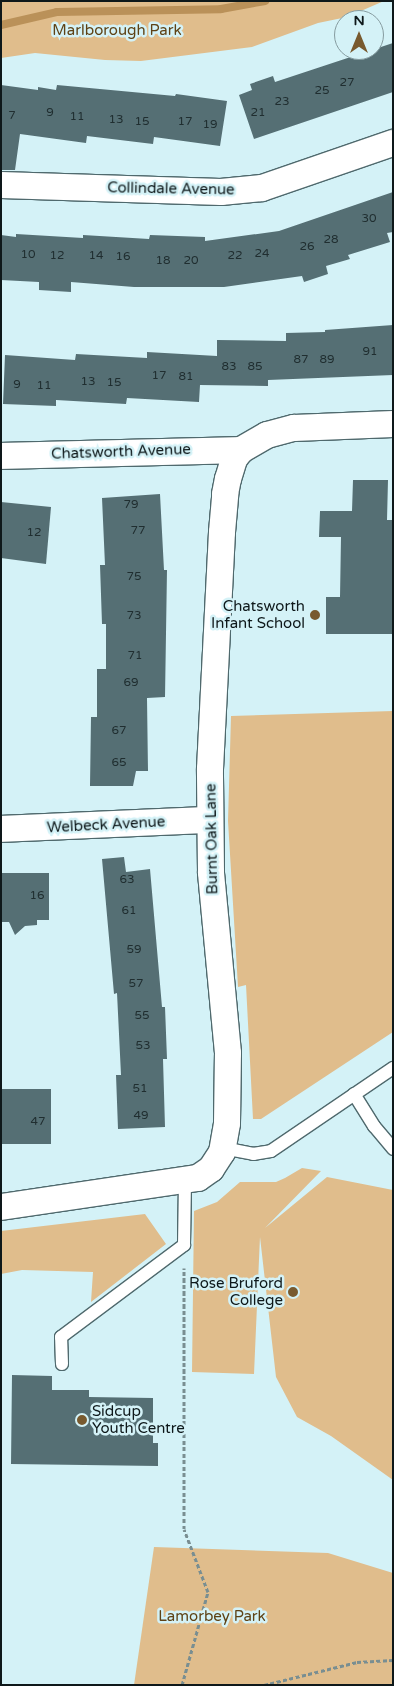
<!DOCTYPE html>
<style>
body{margin:0}
#map{position:relative;width:394px;height:1686px;overflow:hidden;background:#d4f2f7;font-family:"Varela Round",sans-serif}
div>[style]{position:absolute}
[style*='--x']{left:calc(var(--x)*1px);top:calc(var(--y)*1px);width:calc(var(--w)*1px);rotate:calc(var(--a)*1deg)}
.green>*{inset:0;background:#e0bd8c}
.stream>*{height:8px;margin:-4px;padding:0 4px;transform-origin:4px;border-radius:4px;background:#ba9159}
.building>*{inset:0;background:#556f74;transform-origin:0 0}
.path>*{height:3px;margin-top:-1.5px;transform-origin:0;background:repeating-linear-gradient(90deg,#798e91 0 4px,transparent 0 6.5px)}
.roads{filter:drop-shadow(1px 0 #4f696d) drop-shadow(-1px 0 #4f696d) drop-shadow(0 1px #4f696d) drop-shadow(0 -1px #4f696d)}
.lane>*{height:12px;margin:-6px;padding:0 6px;transform-origin:6px;border-radius:6px;background:#fff}
.street>*{height:26px;margin:-13px;padding:0 13px;transform-origin:13px;border-radius:13px;background:#fff}
.dots>*{width:14px;height:14px;translate:-50% -50%;box-sizing:border-box;border:2px solid #d4f2f7;border-radius:50%}
span{translate:-50% -50%;white-space:nowrap;text-align:center;line-height:1.15;-webkit-text-stroke:5px #d4f2f7;paint-order:stroke}
.number-label{font-size:12px;color:#202e30}
.number-label span{-webkit-text-stroke-width:0}
.park-label{font-size:15px;color:#5e4215}
.street-label{font-size:15px;color:#0e181a}
.poi-label{font-size:15px;color:#0e181a}
.right{translate:-100% -50%;text-align:right}
.left{translate:0 -50%;text-align:left}
.frame{position:absolute;inset:0;border:2px solid #0e181a;pointer-events:none}
.north{position:absolute;left:334px;top:10px;width:50px;height:50px;box-sizing:border-box;background:#d4f2f7;border:1px solid #859b9f;border-radius:50%;rotate:0deg;font-size:14px;font-weight:700;line-height:20px;text-align:center;color:#0e181a}
.north::after{content:'';display:block;margin:auto;width:18px;height:22px;background:#785a2f;clip-path:polygon(50% 0,100% 100%,50% 72%,0 100%)}
</style>
<div id="map">
<div class="green">
<i style="clip-path:polygon(1px 1px,384px 1px,347px 17px,318px 23px,252px 47px,141px 61px,105px 60px,35px 53px,1px 58px)"></i>
<i style="clip-path:polygon(393px 711px,393px 1032px,261px 1119px,253px 1119px,246px 985px,238px 987px,228px 821px,231px 716px)"></i>
<i style="clip-path:polygon(302px 1168px,321px 1171px,265px 1228px,327px 1177px,393px 1190px,393px 1480px,331px 1436px,297px 1417px,276px 1377px,260px 1237px,254px 1374px,192px 1372px,194px 1211px,217px 1202px,240px 1182px,276px 1182px,285px 1178px)"></i>
<i style="clip-path:polygon(145px 1214px,166px 1244px,91px 1302px,93px 1272px,22px 1270px,1px 1274px,1px 1231px)"></i>
<i style="clip-path:polygon(154px 1547px,328px 1553px,393px 1573px,393px 1685px,134px 1685px)"></i>
</div>
<div class="stream">
<i style="--x:1;--y:25;--w:57;--a:-13.1"></i>
<i style="--x:57;--y:12;--w:164;--a:-1"></i>
<i style="--x:221;--y:9;--w:45;--a:-10.3"></i>
</div>
<div class="building">
<i style="clip-path:polygon(393px 43px,393px 92px,254px 139px,239px 95px,252px 90px,250px 84px,273px 76px,275px 82px)"></i>
<i style="clip-path:polygon(1px 85px,38px 90px,38px 87px,56px 90px,57px 85px,175px 96px,176px 94px,227px 101px,220px 146px,154px 137px,153px 144px,87px 136px,86px 143px,20px 134px,15px 170px,1px 170px)"></i>
<i style="clip-path:polygon(393px 192px,393px 232px,387px 233px,390px 242px,348px 255px,350px 259px,326px 266px,328px 274px,304px 282px,302px 276px,224px 287px,134px 287px,71px 282px,71px 292px,39px 290px,39px 282px,1px 280px,1px 235px,16px 237px,16px 234px,83px 238px,83px 235px,149px 239px,150px 235px,205px 237px,205px 241px,279px 231px)"></i>
<i style="clip-path:polygon(393px 325px,393px 375px,268px 380px,268px 386px,200px 385px,199px 402px,127px 398px,126px 404px,56px 400px,56px 406px,3px 404px,5px 355px,75px 360px,76px 354px,147px 358px,147px 352px,217px 356px,217px 340px,286px 341px,286px 333px,325px 332px,325px 330px)"></i>
<i style="clip-path:polygon(353px 480px,388px 480px,387px 520px,393px 520px,393px 634px,326px 634px,326px 597px,340px 597px,341px 537px,319px 537px,320px 511px,352px 511px)"></i>
<i style="clip-path:polygon(160px 494px,164px 570px,167px 570px,165px 697px,147px 698px,148px 771px,136px 771px,133px 786px,90px 786px,91px 717px,97px 717px,97px 669px,106px 669px,106px 624px,102px 624px,100px 565px,105px 565px,102px 498px)"></i>
<i style="clip-path:polygon(1px 502px,51px 507px,46px 564px,1px 558px)"></i>
<i style="clip-path:polygon(124px 857px,126px 872px,150px 869px,162px 1007px,165px 1007px,167px 1059px,163px 1059px,165px 1127px,118px 1129px,116px 1075px,121px 1075px,117px 993px,114px 994px,102px 859px)"></i>
<i style="clip-path:polygon(1px 873px,49px 873px,49px 920px,37px 920px,37px 925px,25px 926px,15px 935px,9px 922px,1px 922px)"></i>
<i style="left:1px;top:1089px;width:50px;height:55px"></i>
<i style="clip-path:polygon(12px 1375px,52px 1376px,52px 1390px,89px 1390px,89px 1397px,153px 1398px,153px 1443px,158px 1443px,158px 1466px,11px 1464px)"></i>
</div>
<div class="path">
<i style="--x:182;--y:1685;--w:97;--a:-74.4"></i>
<i style="--x:208;--y:1592;--w:67;--a:-110.9"></i>
<i style="--x:184;--y:1529;--w:261;--a:-90"></i>
<i style="--x:264;--y:1685;--w:96;--a:-13.9"></i>
<i style="--x:357;--y:1662;--w:36;--a:-3"></i>
</div>
<div class="roads">
<div class="lane">
<i style="--x:354;--y:1094;--w:38;--a:58"></i>
<i style="--x:374;--y:1126;--w:30;--a:50"></i>
<i style="--x:223;--y:1148;--w:31;--a:11"></i>
<i style="--x:253;--y:1154;--w:18;--a:-9"></i>
<i style="--x:271;--y:1151;--w:148;--a:-34.2"></i>
<i style="--x:62;--y:1364;--w:27;--a:-92"></i>
<i style="--x:61;--y:1337;--w:154;--a:-36.8"></i>
<i style="--x:184;--y:1245;--w:64;--a:-89.1"></i>
</div>
<div class="street">
<i style="--x:1;--y:185;--w:220;--a:1.8"></i>
<i style="--x:221;--y:192;--w:41;--a:-5.6"></i>
<i style="--x:262;--y:188;--w:139;--a:-19"></i>
<i style="--x:1;--y:456;--w:240;--a:-1.4"></i>
<i style="--x:1;--y:829;--w:209;--a:-2.5"></i>
<i style="--x:1;--y:1207;--w:199;--a:-8.4"></i>
<i style="--x:198;--y:1178;--w:16;--a:-35"></i>
<i style="--x:211;--y:1169;--w:20;--a:-57"></i>
<i style="--x:222;--y:1152;--w:29;--a:-80"></i>
<i style="--x:227;--y:1123;--w:70;--a:-89.2"></i>
<i style="--x:228;--y:1053;--w:182;--a:-95.4"></i>
<i style="--x:211;--y:872;--w:103;--a:-90.6"></i>
<i style="--x:210;--y:769;--w:237;--a:-87.1"></i>
<i style="--x:222;--y:532;--w:38;--a:-85"></i>
<i style="--x:225;--y:494;--w:15;--a:-79"></i>
<i style="--x:228;--y:479;--w:21;--a:-73"></i>
<i style="--x:234;--y:459;--w:11;--a:-52"></i>
<i style="--x:241;--y:450;--w:30;--a:-30"></i>
<i style="--x:267;--y:435;--w:28;--a:-15"></i>
<i style="--x:294;--y:428;--w:99;--a:-2.3"></i>
</div>
</div>
<div class="dots">
<i style="left:315px;top:615px;background:#785a2f"></i>
<i style="left:293px;top:1292px;background:#785a2f"></i>
<i style="left:82px;top:1420px;background:#785a2f"></i>
</div>
<div class="number-label">
<span style="left:347px;top:83px">27</span>
<span style="left:322px;top:91px">25</span>
<span style="left:282px;top:102px">23</span>
<span style="left:50px;top:113px">9</span>
<span style="left:258px;top:113px">21</span>
<span style="left:12px;top:116px">7</span>
<span style="left:77px;top:117px">11</span>
<span style="left:116px;top:120px">13</span>
<span style="left:142px;top:122px">15</span>
<span style="left:185px;top:122px">17</span>
<span style="left:210px;top:125px">19</span>
<span style="left:369px;top:219px">30</span>
<span style="left:331px;top:240px">28</span>
<span style="left:307px;top:247px">26</span>
<span style="left:262px;top:254px">24</span>
<span style="left:28px;top:255px">10</span>
<span style="left:57px;top:256px">12</span>
<span style="left:96px;top:256px">14</span>
<span style="left:235px;top:256px">22</span>
<span style="left:123px;top:257px">16</span>
<span style="left:163px;top:261px">18</span>
<span style="left:191px;top:261px">20</span>
<span style="left:370px;top:352px">91</span>
<span style="left:301px;top:360px">87</span>
<span style="left:327px;top:360px">89</span>
<span style="left:229px;top:367px">83</span>
<span style="left:255px;top:367px">85</span>
<span style="left:159px;top:376px">17</span>
<span style="left:186px;top:377px">81</span>
<span style="left:88px;top:382px">13</span>
<span style="left:114px;top:383px">15</span>
<span style="left:17px;top:385px">9</span>
<span style="left:44px;top:386px">11</span>
<span style="left:131px;top:505px">79</span>
<span style="left:138px;top:531px">77</span>
<span style="left:34px;top:533px">12</span>
<span style="left:134px;top:577px">75</span>
<span style="left:134px;top:616px">73</span>
<span style="left:135px;top:656px">71</span>
<span style="left:131px;top:683px">69</span>
<span style="left:119px;top:731px">67</span>
<span style="left:119px;top:763px">65</span>
<span style="left:127px;top:880px">63</span>
<span style="left:37px;top:896px">16</span>
<span style="left:129px;top:911px">61</span>
<span style="left:134px;top:950px">59</span>
<span style="left:136px;top:984px">57</span>
<span style="left:142px;top:1016px">55</span>
<span style="left:143px;top:1046px">53</span>
<span style="left:140px;top:1089px">51</span>
<span style="left:141px;top:1116px">49</span>
<span style="left:38px;top:1122px">47</span>
</div>
<div class="park-label">
<span style="left:117px;top:31px">Marlborough Park</span>
<span style="left:212px;top:1617px">Lamorbey Park</span>
</div>
<div class="street-label">
<span style="left:171px;top:189px;rotate:1deg">Collindale Avenue</span>
<span style="left:121px;top:452px;rotate:-2deg">Chatsworth Avenue</span>
<span style="left:106px;top:825px;rotate:-3deg">Welbeck Avenue</span>
<span style="left:212px;top:839px;rotate:-91deg">Burnt Oak Lane</span>
</div>
<div class="poi-label">
<span class="right" style="left:305px;top:615px">Chatsworth<br>Infant School</span>
<span class="right" style="left:283px;top:1292px">Rose Bruford<br>College</span>
<span class="left" style="left:92px;top:1420px">Sidcup<br>Youth Centre</span>
</div>
<div class="frame"></div>
<div class="north">N</div>
</div>
